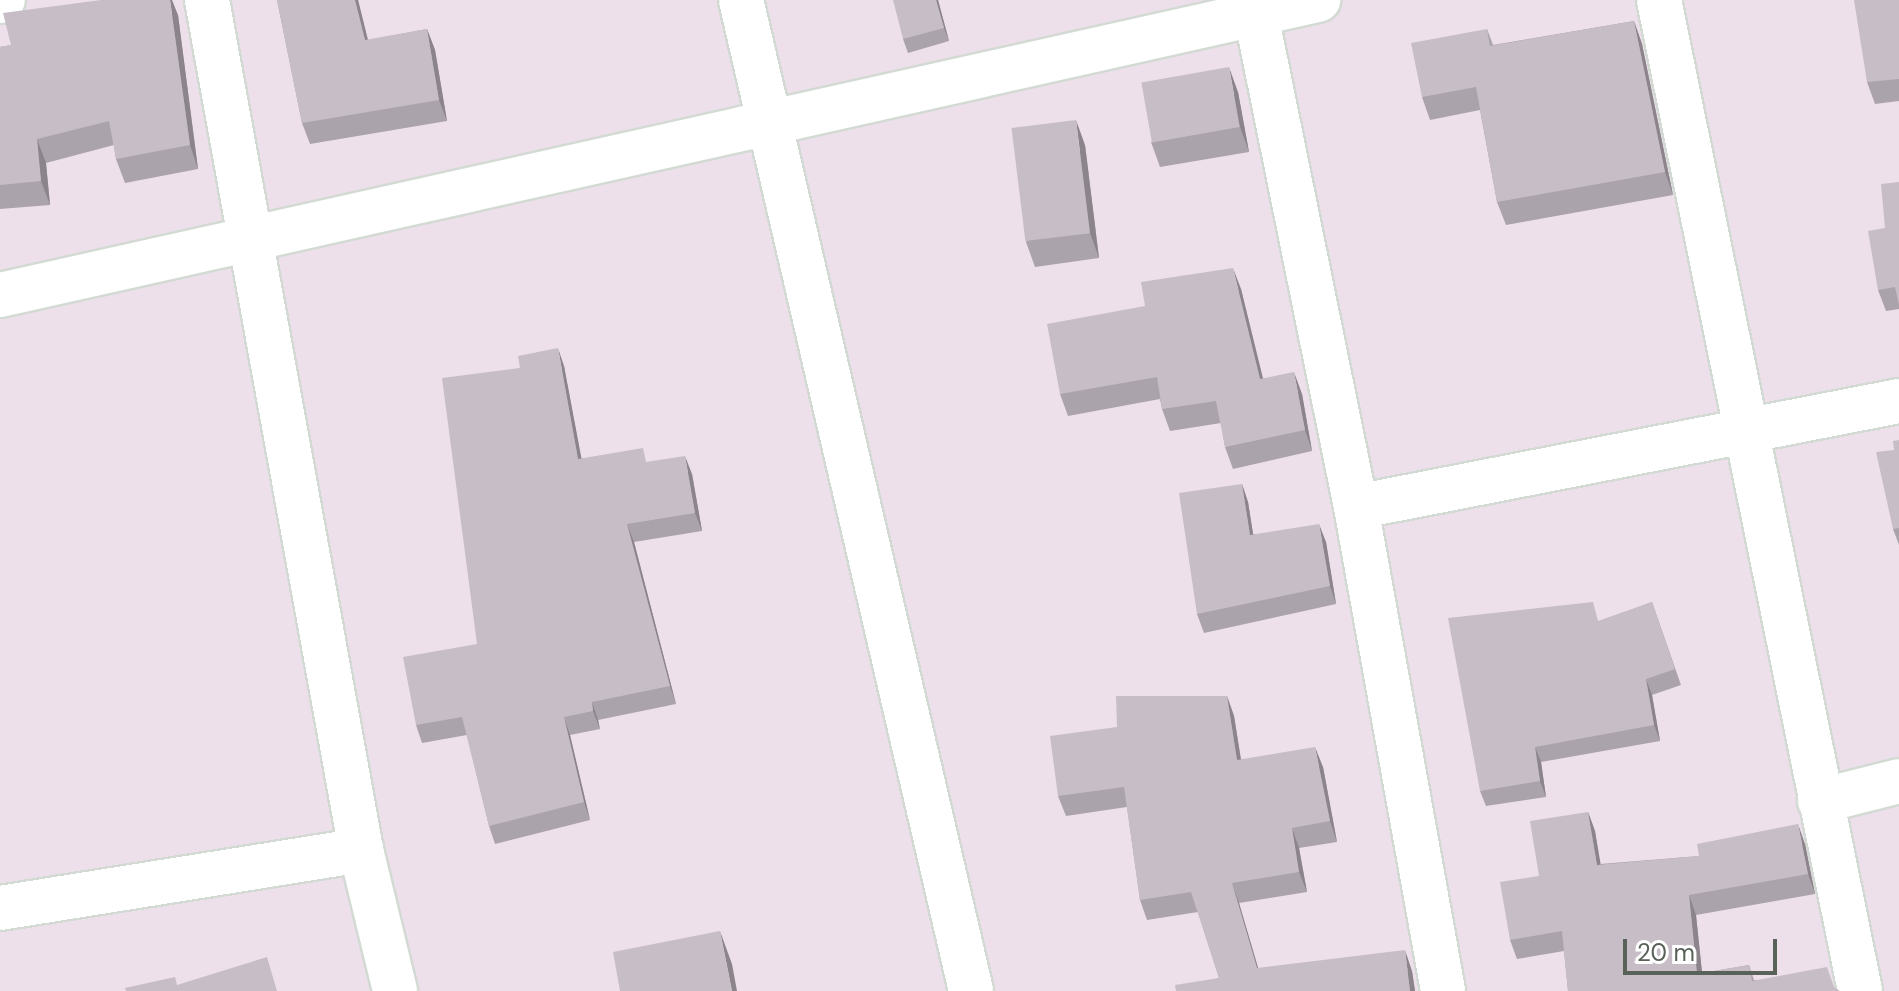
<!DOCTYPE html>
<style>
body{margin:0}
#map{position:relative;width:1899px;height:991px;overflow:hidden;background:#ede0eb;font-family:"DM Sans",sans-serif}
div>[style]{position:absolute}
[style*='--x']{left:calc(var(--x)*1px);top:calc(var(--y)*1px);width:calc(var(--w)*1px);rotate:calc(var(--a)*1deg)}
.roads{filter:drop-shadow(2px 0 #d3dad3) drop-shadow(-2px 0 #d3dad3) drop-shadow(0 2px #d3dad3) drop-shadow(0 -2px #d3dad3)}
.street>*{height:44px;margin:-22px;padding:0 22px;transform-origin:22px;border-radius:22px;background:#fff}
.secondary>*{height:44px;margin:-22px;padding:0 22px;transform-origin:22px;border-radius:22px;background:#fff}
.wall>*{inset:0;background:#aba3ab}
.shaded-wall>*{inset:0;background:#8b848b}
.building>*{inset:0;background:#c7bdc7;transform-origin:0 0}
span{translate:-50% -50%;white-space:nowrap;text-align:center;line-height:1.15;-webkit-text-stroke:7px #fff;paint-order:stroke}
.scale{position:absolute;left:1623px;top:939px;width:154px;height:36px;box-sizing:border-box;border:4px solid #596259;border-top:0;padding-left:10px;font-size:24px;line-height:28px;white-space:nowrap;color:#596259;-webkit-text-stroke:6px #fff;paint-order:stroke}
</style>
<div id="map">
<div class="roads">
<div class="street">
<i style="--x:207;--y:0;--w:864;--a:79.73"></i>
<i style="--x:361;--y:850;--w:145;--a:76.4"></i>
<i style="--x:741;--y:0;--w:1017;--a:76.93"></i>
<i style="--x:1253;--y:0;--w:517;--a:78.52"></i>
<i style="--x:1356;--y:507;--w:492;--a:79.8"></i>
<i style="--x:1659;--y:0;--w:1011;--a:78.53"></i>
<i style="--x:0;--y:1;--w:3;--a:-18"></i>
<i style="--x:1356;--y:507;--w:553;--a:-11.05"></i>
<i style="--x:1820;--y:801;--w:81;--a:-14.2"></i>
<i style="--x:0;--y:908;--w:366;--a:-9.1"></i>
</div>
<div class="secondary">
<i style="--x:0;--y:295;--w:1351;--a:-12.62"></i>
</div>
</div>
<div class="wall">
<i style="clip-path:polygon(277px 0,358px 0,368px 40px,427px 29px,435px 50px,447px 121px,310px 144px,302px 123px)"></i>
<i style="clip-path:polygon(938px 0,949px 41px,908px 53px,903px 39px)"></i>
<i style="clip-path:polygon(1899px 0,1899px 101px,1875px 104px,1867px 82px)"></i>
<i style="clip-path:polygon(178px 15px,198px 169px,125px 183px,116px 159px,114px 145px,46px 163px,50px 205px,0 209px,0 47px)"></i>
<i style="clip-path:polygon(1634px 21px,1642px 44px,1673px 195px,1506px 225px,1497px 202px,1480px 110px,1430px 120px,1422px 97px,1487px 29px,1493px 45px)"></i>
<i style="clip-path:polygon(1238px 92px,1249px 152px,1160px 167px,1151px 142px)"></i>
<i style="clip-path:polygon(1085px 145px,1099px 258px,1035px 267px,1026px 242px)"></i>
<i style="clip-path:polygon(1899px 182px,1899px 309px,1886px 311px,1878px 290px,1885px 228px)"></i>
<i style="clip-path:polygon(1241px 289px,1263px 378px,1302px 394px,1312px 451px,1233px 469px,1225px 447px,1221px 423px,1170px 431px,1162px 409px,1160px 399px,1068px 416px,1060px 394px)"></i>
<i style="clip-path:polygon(564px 366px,581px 458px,648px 462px,692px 474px,702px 531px,634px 542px,676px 704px,598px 720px,600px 729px,570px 735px,590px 820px,495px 844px,489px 826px,467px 735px,422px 743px,416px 725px,477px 644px)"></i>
<i style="clip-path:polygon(1899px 440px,1899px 545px,1893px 529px,1894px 450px)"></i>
<i style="clip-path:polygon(1242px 484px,1248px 502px,1253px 534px,1326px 542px,1336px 604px,1204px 633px,1197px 614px)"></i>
<i style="clip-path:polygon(1652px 602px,1681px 685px,1652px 695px,1660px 741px,1541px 762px,1546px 797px,1486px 806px,1480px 791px,1600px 621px)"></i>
<i style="clip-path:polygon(1227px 696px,1234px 716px,1241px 759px,1323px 767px,1337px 842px,1299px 848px,1307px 892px,1239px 903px,1258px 968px,1412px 971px,1415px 991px,1176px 991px,1219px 978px,1198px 912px,1147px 920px,1140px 900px,1127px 807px,1066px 816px,1058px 796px,1117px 727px)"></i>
<i style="clip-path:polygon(1588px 812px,1595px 831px,1600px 864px,1699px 856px,1805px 844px,1815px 894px,1696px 915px,1702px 973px,1749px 965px,1754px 980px,1834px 988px,1568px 991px,1564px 951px,1517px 959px,1510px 940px,1539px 876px)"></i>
</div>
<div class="shaded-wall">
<i style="clip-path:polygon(170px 0,172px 0,178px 15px,198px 169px,190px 145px)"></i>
<i style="clip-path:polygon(355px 0,358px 0,373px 61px,365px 40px)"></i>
<i style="clip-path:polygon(936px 0,938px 0,949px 41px,944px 28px)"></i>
<i style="clip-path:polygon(1634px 21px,1642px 44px,1673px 195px,1665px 172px)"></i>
<i style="clip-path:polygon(427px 29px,435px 50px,447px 121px,439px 100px)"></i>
<i style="clip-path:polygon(1229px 67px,1238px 92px,1249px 152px,1240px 127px)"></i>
<i style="clip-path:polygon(1076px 120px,1085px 145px,1099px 258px,1090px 233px)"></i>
<i style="clip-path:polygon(37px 139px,46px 163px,50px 205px,41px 181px)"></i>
<i style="clip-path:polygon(1233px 268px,1241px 289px,1268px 400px,1260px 379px)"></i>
<i style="clip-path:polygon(558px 348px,564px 366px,585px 477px,578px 459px)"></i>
<i style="clip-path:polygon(1294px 372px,1302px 394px,1312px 451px,1305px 430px)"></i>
<i style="clip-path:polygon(685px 456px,692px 474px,702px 531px,695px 513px)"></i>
<i style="clip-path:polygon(1242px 484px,1248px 502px,1256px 553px,1250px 535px)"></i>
<i style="clip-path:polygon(627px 524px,634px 542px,676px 704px,670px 686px)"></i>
<i style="clip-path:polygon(1319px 524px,1326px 542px,1336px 604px,1330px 586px)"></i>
<i style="clip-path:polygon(1646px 679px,1652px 695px,1660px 741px,1654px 725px)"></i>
<i style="clip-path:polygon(1227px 696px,1234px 716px,1244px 780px,1237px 760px)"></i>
<i style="clip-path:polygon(592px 702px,598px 720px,600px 729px,593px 711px)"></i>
<i style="clip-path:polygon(564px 717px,570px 735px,590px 820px,584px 802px)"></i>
<i style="clip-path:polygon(1315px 747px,1323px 767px,1337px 842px,1330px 821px)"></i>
<i style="clip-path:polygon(1535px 747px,1541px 762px,1546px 797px,1540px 781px)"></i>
<i style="clip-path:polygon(1588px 812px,1595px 831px,1604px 884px,1597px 865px)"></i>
<i style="clip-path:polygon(1798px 824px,1805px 844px,1815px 894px,1808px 874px)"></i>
<i style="clip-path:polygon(1292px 828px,1299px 848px,1307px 892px,1299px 872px)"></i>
<i style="clip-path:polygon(1232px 883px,1239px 903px,1264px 988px,1257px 968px)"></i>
<i style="clip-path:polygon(1689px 895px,1696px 915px,1704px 991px,1697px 974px)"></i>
<i style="clip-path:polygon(720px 931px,732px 964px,737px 991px,732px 991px)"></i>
<i style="clip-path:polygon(1405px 950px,1412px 971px,1415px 991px,1410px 991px)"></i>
</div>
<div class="building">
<i style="clip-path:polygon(101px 0,170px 0,190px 145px,116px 159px,109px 121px,37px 139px,41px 181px,0 185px,0 47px,11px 45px,3px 13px)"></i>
<i style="clip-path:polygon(277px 0,355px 0,365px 40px,427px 29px,439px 100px,302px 123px)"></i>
<i style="clip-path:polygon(893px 0,936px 0,944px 28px,903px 39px)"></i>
<i style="clip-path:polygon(1854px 0,1899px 0,1899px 79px,1867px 82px)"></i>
<i style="clip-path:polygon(1634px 21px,1665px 172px,1497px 202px,1476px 87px,1422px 97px,1411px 43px,1487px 29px,1490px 46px)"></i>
<i style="left:1229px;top:67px;width:61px;height:89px;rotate:80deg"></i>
<i style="left:1076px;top:120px;width:114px;height:65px;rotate:83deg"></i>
<i style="clip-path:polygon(1899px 182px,1899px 305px,1895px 287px,1878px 290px,1868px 231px,1885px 228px,1881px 184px)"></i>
<i style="clip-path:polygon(1233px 268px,1260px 379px,1294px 372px,1305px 430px,1225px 447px,1216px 401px,1162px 409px,1157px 377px,1060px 394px,1047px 324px,1145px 306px,1141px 282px)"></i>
<i style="clip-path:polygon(558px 348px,578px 459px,643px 448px,646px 462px,685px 456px,695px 513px,627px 524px,670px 686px,592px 702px,593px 711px,564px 717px,584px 802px,489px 826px,462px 717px,416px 725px,403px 657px,477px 644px,442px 378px,520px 368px,518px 356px)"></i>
<i style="clip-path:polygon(1899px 440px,1899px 528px,1893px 529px,1876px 452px,1894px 450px,1893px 441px)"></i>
<i style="clip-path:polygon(1242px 484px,1250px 535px,1319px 524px,1330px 586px,1197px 614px,1179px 493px)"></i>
<i style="clip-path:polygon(1593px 602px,1598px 621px,1652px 602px,1675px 669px,1646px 679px,1654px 725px,1535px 747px,1540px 781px,1480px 791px,1448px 618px)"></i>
<i style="clip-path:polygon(1116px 696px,1227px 696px,1237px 760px,1315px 747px,1330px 821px,1292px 828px,1299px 872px,1232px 883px,1257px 968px,1405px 950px,1410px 991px,1176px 991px,1175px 985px,1219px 978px,1191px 892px,1140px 900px,1124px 787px,1058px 796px,1050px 736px,1117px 727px)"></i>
<i style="clip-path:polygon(1588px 812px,1597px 865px,1699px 856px,1697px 844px,1798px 824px,1808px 874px,1689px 895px,1697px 974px,1749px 965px,1752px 981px,1827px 967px,1834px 987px,1840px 991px,1568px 991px,1562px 931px,1510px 940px,1500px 882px,1539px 876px,1530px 821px)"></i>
<i style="clip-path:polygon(720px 931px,732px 991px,620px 991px,613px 952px)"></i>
<i style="clip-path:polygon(267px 957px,277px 991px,126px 991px,125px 988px,175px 977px,177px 985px)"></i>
</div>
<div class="scale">20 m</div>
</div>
